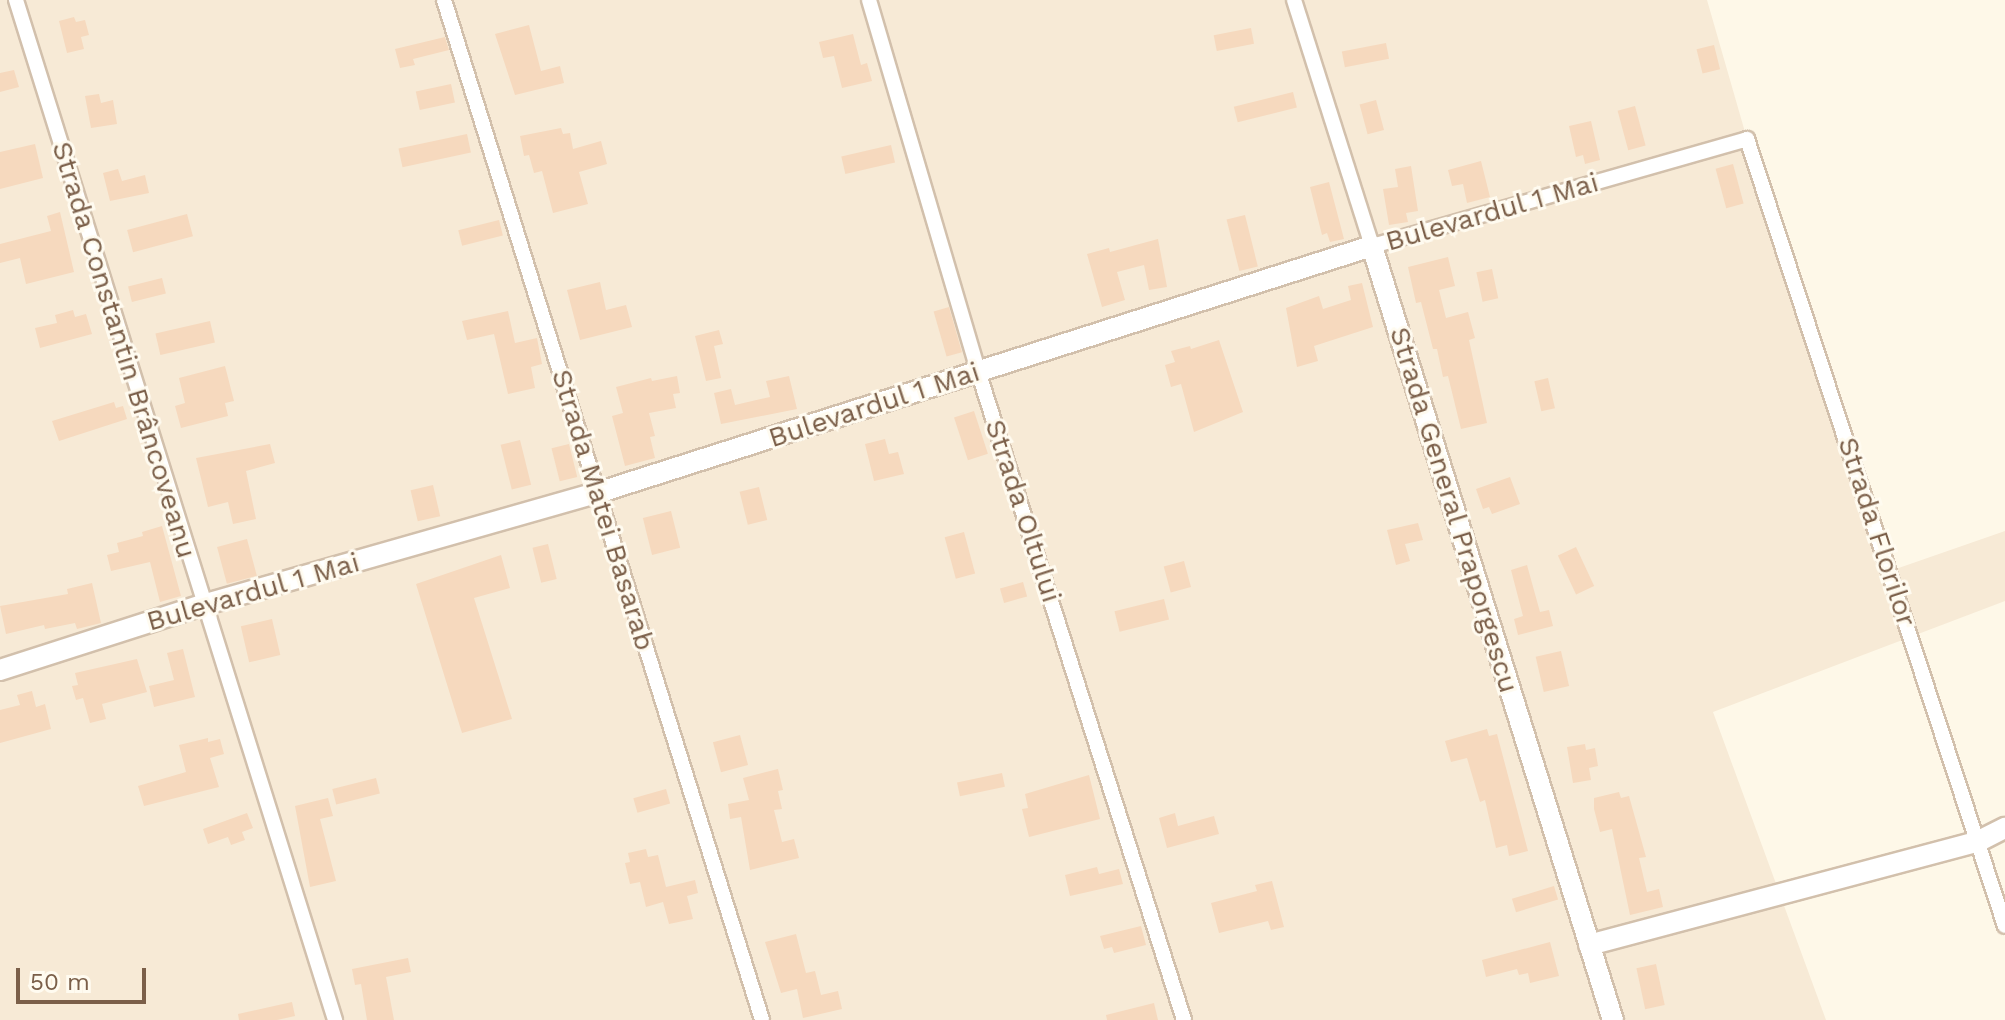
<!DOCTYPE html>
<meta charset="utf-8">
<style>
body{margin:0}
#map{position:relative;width:2005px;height:1020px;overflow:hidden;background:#fef8e8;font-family:"Work Sans",sans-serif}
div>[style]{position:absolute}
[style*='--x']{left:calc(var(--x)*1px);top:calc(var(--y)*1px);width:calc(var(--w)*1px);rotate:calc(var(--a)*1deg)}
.residential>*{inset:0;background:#f7ead6}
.building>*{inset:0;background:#f6d9be;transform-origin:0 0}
.roads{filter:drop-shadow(2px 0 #d2c0ac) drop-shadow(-2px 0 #d2c0ac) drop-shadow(0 2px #d2c0ac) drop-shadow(0 -2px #d2c0ac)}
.street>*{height:14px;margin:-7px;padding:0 7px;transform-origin:7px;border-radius:7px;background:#fff}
.secondary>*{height:20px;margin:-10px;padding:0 10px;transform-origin:10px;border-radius:10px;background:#fff}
span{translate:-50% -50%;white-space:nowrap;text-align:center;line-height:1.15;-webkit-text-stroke:6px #fffbf0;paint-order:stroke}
.street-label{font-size:28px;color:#7b5f49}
.scale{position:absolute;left:16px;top:968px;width:130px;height:36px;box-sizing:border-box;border:4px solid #7b5f49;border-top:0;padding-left:10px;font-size:24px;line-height:28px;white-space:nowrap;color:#7b5f49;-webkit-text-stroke:6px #fffbf0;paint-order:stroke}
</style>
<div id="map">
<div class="residential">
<i style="clip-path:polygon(0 0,1707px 0,1747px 139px,1890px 571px,2005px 531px,2005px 601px,1713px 712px,1826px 1020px,0 1020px)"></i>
</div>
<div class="building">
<i style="clip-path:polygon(74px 17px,76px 22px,85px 20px,89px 35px,81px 37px,84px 49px,67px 53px,59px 21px)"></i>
<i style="clip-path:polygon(529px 25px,541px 71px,560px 66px,564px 83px,515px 95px,495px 34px)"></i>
<i style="left:1251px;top:28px;width:16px;height:38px;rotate:79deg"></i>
<i style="clip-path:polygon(853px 34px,861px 65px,867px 63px,872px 81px,842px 88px,834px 56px,823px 58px,819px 42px)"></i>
<i style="clip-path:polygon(445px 37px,449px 50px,413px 59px,415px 65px,400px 68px,395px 49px)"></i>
<i style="left:1386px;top:43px;width:16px;height:45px;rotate:79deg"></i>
<i style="left:1714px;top:45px;width:25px;height:18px;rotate:76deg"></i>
<i style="clip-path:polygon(14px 70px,19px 87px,0 92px,0 73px)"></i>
<i style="left:451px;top:84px;width:19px;height:36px;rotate:78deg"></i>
<i style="left:1293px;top:92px;width:16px;height:61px;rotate:76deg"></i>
<i style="clip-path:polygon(99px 94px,101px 103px,113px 100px,117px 124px,91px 128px,85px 96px)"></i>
<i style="left:1376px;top:100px;width:31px;height:17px;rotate:75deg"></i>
<i style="left:1635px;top:106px;width:41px;height:18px;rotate:75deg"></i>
<i style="clip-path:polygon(1591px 121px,1600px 160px,1585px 164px,1583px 155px,1576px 157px,1569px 126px)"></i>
<i style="clip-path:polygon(561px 128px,563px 134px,570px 133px,573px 149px,601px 141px,607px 164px,579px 172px,588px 204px,553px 213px,542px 171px,534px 173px,529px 155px,524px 156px,520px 136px)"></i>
<i style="left:467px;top:134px;width:19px;height:70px;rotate:78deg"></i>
<i style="clip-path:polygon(35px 144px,43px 178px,0 189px,0 152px)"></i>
<i style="left:891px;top:145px;width:18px;height:51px;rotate:77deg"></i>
<i style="clip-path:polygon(1481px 161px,1490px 197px,1467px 203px,1463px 184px,1452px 186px,1448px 170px)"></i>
<i style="left:1733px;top:164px;width:41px;height:18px;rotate:75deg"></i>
<i style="clip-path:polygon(1411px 166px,1418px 211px,1406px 213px,1408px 222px,1389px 225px,1383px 189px,1398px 187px,1395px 169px)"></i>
<i style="clip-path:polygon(118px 169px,122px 181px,145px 175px,149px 193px,110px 201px,103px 173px)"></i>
<i style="clip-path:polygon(1329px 182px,1344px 239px,1330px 242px,1327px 233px,1322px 235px,1310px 187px)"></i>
<i style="clip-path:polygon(60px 212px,74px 272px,26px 284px,20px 258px,0 263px,0 244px,51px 231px,47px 216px)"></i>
<i style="left:187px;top:214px;width:23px;height:62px;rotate:75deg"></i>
<i style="left:1245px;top:215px;width:53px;height:19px;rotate:76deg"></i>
<i style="left:499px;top:220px;width:16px;height:42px;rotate:76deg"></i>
<i style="clip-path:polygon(1158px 239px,1167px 287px,1149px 290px,1144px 265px,1117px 272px,1125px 300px,1102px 307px,1087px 254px,1109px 248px,1110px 252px)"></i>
<i style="clip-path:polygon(1448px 257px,1455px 286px,1439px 290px,1446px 318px,1468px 312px,1475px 338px,1469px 340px,1487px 423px,1461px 429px,1448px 376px,1443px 377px,1437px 349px,1433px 349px,1421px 302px,1416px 303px,1408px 267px)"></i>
<i style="left:1492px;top:269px;width:30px;height:16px;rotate:78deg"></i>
<i style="left:162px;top:278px;width:16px;height:35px;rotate:76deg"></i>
<i style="clip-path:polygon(600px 282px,606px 310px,626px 305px,632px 327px,580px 340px,567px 290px)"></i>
<i style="clip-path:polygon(1362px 283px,1373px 327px,1314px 346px,1318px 361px,1297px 367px,1286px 308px,1319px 296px,1323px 309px,1351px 300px,1348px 286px)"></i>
<i style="left:949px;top:307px;width:47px;height:16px;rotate:74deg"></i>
<i style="clip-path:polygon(73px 310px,75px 317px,86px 314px,92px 334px,40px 348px,35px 328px,57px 323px,55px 315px)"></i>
<i style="clip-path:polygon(508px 311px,515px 343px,537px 338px,542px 364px,531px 367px,535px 388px,508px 394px,494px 334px,467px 340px,462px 321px)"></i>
<i style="left:210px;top:321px;width:22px;height:56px;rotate:77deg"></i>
<i style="clip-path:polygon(719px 330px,723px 344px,714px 346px,721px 378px,706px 381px,695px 336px)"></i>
<i style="clip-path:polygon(1219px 340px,1243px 412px,1194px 432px,1181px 384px,1171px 387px,1165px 365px,1175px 362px,1171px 351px,1190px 346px,1191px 349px)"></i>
<i style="clip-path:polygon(225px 366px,234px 401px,225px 403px,228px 416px,181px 428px,175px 406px,185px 403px,179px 378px)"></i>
<i style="clip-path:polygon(677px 376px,680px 393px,673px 394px,676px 408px,649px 413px,655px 436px,650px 437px,655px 458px,625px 466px,612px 416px,623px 413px,616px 387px,651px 378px,652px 381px)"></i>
<i style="clip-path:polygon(789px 376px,797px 409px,721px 424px,714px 393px,731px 389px,735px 405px,770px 397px,766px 381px)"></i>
<i style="left:1548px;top:378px;width:31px;height:14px;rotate:77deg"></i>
<i style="clip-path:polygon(114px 402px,116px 408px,123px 406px,127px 419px,59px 441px,52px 421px)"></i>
<i style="left:974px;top:411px;width:45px;height:21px;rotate:72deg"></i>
<i style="clip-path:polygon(885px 439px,889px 454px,898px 452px,904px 474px,874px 481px,865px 444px)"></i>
<i style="left:520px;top:440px;width:46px;height:20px;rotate:76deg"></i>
<i style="clip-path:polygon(270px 444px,275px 463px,246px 471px,256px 519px,233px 524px,228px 502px,208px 507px,196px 458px)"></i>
<i style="left:569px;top:444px;width:34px;height:18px;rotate:76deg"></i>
<i style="clip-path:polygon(1510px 477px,1520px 504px,1492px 514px,1489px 507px,1483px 509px,1476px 489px)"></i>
<i style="left:433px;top:485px;width:32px;height:23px;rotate:77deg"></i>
<i style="left:759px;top:487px;width:34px;height:20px;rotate:76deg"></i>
<i style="left:671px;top:511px;width:38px;height:29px;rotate:76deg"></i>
<i style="clip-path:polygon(1418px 523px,1423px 540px,1405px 544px,1410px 561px,1396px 565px,1387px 530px)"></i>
<i style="clip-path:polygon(162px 526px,181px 596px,160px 602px,150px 562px,111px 571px,107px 555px,119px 552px,117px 543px,143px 536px,142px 532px)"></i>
<i style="left:964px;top:532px;width:43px;height:20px;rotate:75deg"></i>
<i style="left:247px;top:539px;width:38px;height:31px;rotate:75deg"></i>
<i style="left:548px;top:544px;width:36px;height:16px;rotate:76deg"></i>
<i style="left:1576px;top:547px;width:43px;height:20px;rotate:65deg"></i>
<i style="clip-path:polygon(501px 555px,510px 588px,474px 598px,512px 719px,462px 733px,416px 584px)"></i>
<i style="left:1184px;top:561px;width:27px;height:21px;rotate:75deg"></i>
<i style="clip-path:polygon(1527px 565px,1540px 612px,1549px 610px,1553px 626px,1518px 635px,1514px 619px,1523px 616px,1511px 570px)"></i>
<i style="left:1023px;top:582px;width:15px;height:24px;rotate:74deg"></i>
<i style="clip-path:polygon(92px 583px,101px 623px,77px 629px,75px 623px,45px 629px,44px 625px,6px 634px,0 606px,68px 594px,67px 589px)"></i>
<i style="left:1164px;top:599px;width:21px;height:51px;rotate:76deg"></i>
<i style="left:272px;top:619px;width:37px;height:32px;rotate:77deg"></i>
<i style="clip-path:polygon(183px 649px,195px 697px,154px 707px,149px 686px,174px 680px,167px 653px)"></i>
<i style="left:1561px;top:651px;width:36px;height:26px;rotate:77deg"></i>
<i style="clip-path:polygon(137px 659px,147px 692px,102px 704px,106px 719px,90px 723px,83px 698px,76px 700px,72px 686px,78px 685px,75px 673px)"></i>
<i style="clip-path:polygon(32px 691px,36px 707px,45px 704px,51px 729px,0 743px,0 710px,20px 705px,17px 695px)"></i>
<i style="clip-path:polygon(1487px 729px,1489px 736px,1497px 734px,1528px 851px,1509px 856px,1507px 845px,1496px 848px,1485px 800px,1480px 802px,1467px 758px,1451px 762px,1445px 741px)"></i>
<i style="left:740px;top:735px;width:31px;height:28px;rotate:75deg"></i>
<i style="clip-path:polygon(208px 738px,208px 742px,220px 739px,224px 754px,210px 758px,219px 787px,144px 806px,138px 786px,186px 772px,179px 745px)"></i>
<i style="clip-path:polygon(1585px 744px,1586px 750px,1595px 748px,1598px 766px,1589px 768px,1591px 780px,1573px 783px,1567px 747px)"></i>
<i style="clip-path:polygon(778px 769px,783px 790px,778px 791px,782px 809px,774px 810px,782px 842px,794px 839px,799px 858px,750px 870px,741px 817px,730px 819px,728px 804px,749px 800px,743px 778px)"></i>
<i style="left:1002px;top:773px;width:14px;height:46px;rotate:78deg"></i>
<i style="clip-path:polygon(1089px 775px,1100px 819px,1029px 837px,1022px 809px,1028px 808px,1025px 794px)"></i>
<i style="left:376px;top:778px;width:16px;height:45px;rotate:76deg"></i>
<i style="left:666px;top:789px;width:15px;height:34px;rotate:74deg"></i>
<i style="clip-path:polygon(1619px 792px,1621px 798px,1629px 796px,1646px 857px,1639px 858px,1647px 892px,1659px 889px,1663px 907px,1630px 915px,1612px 829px,1600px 832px,1594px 809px,1594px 798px)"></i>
<i style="clip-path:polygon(328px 798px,333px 816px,320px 819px,336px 881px,310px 887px,295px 806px)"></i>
<i style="clip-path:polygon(247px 813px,253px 828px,242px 832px,245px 840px,231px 845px,228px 837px,208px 844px,203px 829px)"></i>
<i style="clip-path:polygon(1175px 813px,1178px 826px,1214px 816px,1219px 834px,1167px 848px,1159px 818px)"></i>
<i style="clip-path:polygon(646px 849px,648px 857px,658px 855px,666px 887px,695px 880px,698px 893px,687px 896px,693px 919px,669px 924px,663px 902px,646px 907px,640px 882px,630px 884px,625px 863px,630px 862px,628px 853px)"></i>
<i style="clip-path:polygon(1097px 867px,1099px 874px,1119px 869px,1123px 884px,1070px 896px,1065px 875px)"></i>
<i style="clip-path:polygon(1272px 881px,1284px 927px,1271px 930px,1268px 921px,1219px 933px,1211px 903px,1257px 891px,1255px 885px)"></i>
<i style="left:1554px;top:886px;width:14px;height:44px;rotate:73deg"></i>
<i style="clip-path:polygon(1141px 926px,1146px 945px,1114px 953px,1112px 947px,1104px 949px,1100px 936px)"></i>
<i style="clip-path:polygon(796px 934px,806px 973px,815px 971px,821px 995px,838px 991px,842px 1009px,803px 1018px,797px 989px,781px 993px,765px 942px)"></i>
<i style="clip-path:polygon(1550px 942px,1559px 976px,1530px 983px,1528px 973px,1519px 975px,1517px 969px,1486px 977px,1482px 960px)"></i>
<i style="clip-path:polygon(408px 958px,411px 972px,386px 977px,394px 1020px,367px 1020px,361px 984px,355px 985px,352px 969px)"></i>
<i style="left:1656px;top:964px;width:42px;height:20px;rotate:78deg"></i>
<i style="clip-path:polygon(292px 1002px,295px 1016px,277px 1020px,239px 1020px,238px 1014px)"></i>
<i style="clip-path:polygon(1154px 1003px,1158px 1020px,1107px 1020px,1106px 1015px)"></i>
</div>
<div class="roads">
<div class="street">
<i style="--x:16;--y:0;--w:1069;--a:72.63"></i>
<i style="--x:444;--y:0;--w:1068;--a:72.68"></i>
<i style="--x:869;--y:0;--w:387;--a:73.6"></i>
<i style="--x:978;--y:371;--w:681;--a:72.39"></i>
<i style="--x:1294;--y:0;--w:258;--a:72.4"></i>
<i style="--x:1372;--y:246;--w:390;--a:-15.9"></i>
<i style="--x:1747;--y:139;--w:828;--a:71.85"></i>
</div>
<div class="secondary">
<i style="--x:0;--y:670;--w:213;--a:-17.8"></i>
<i style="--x:203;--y:605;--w:410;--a:-15.9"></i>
<i style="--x:597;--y:493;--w:813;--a:-17.68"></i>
<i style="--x:1372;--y:246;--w:811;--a:72.71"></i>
<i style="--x:1589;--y:945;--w:404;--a:-14.9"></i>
<i style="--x:1979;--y:841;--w:29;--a:-27"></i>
</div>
</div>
<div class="street-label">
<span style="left:1492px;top:212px;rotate:-16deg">Bulevardul 1 Mai</span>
<span style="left:124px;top:350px;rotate:73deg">Strada Constantin Brâncoveanu</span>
<span style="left:874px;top:405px;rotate:-18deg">Bulevardul 1 Mai</span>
<span style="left:603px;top:510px;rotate:73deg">Strada Matei Basarab</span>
<span style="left:1454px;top:510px;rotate:73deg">Strada General Praporgescu</span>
<span style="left:1023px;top:511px;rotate:72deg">Strada Oltului</span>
<span style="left:1877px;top:532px;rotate:72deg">Strada Florilor</span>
<span style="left:253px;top:592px;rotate:-16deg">Bulevardul 1 Mai</span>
</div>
<div class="scale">50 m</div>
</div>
